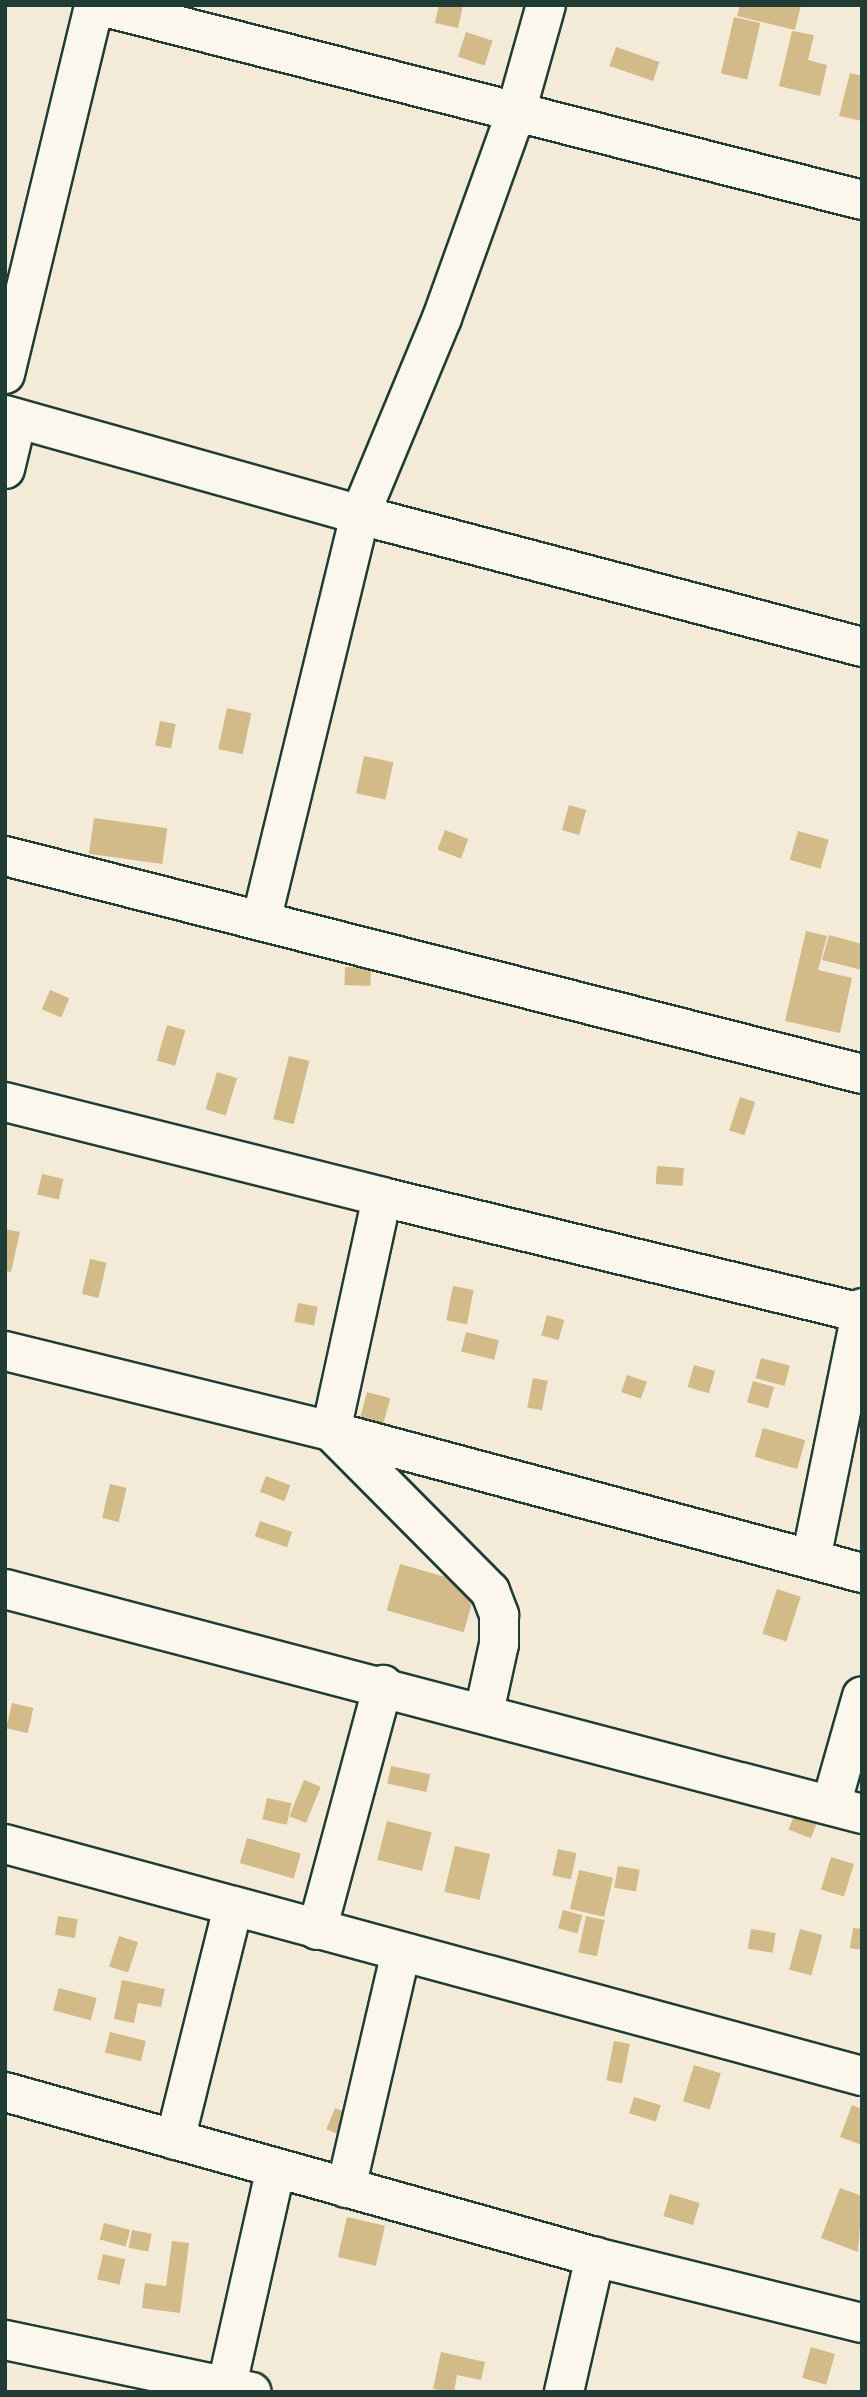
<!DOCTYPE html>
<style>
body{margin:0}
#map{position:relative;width:867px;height:2397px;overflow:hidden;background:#f3ebd8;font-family:"Gochi Hand",sans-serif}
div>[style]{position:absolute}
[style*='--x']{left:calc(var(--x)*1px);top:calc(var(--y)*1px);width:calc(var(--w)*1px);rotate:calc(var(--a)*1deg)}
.building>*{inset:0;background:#d2ba89;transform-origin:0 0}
.roads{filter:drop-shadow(2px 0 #1f3d34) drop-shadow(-2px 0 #1f3d34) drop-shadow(0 2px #1f3d34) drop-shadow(0 -2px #1f3d34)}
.street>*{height:38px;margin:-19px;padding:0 19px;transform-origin:19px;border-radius:19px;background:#fbf7ec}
.secondary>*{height:38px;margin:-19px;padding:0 19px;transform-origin:19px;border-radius:19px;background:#fbf7ec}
span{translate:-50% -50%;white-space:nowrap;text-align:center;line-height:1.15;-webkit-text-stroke:7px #fbf7ec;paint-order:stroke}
.frame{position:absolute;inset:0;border:7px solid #1f3d34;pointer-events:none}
</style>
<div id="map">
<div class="building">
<i style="clip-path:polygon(439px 5px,463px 5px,458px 28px,435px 23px)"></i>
<i style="clip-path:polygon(740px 5px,801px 5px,795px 30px,737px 16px)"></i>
<i style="left:734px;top:17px;width:27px;height:58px;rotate:13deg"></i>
<i style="clip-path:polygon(792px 31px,814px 35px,808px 60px,827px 65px,820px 96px,779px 86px)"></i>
<i style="left:466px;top:32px;width:28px;height:26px;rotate:18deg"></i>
<i style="left:616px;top:47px;width:46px;height:20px;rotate:19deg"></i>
<i style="clip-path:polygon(850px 73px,862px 76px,862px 121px,839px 116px)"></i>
<i style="left:227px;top:708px;width:25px;height:42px;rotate:12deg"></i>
<i style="left:160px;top:721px;width:16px;height:25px;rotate:11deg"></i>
<i style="left:364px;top:756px;width:30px;height:38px;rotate:12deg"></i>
<i style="left:569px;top:805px;width:18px;height:26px;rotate:16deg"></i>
<i style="left:94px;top:818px;width:74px;height:36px;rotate:8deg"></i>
<i style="left:445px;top:830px;width:25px;height:21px;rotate:21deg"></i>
<i style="left:798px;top:831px;width:32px;height:30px;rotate:16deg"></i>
<i style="clip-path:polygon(806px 931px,827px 936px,818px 970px,852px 978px,840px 1033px,785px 1021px)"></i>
<i style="clip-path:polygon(829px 935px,862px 944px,862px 970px,822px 960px)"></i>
<i style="left:345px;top:967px;width:26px;height:18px;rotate:2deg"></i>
<i style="left:50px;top:990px;width:21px;height:21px;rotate:23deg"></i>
<i style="left:167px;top:1025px;width:19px;height:37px;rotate:16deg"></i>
<i style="left:289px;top:1056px;width:21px;height:65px;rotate:14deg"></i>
<i style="left:217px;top:1072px;width:21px;height:39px;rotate:17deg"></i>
<i style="left:740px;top:1097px;width:16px;height:35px;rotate:18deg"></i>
<i style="left:657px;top:1166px;width:27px;height:18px;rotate:4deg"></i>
<i style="left:42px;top:1174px;width:22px;height:21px;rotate:13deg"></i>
<i style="clip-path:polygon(5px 1229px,20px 1232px,11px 1272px,5px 1271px)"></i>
<i style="left:90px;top:1259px;width:17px;height:36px;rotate:13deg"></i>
<i style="left:453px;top:1286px;width:21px;height:35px;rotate:11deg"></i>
<i style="left:298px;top:1303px;width:20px;height:19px;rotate:11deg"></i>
<i style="left:547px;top:1315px;width:18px;height:21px;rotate:16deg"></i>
<i style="left:466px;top:1332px;width:34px;height:20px;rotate:14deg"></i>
<i style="left:761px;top:1358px;width:30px;height:21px;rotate:15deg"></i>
<i style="left:694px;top:1365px;width:22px;height:23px;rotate:16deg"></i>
<i style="left:627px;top:1375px;width:21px;height:18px;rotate:19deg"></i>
<i style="left:533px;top:1378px;width:15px;height:30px;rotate:11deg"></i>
<i style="left:753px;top:1381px;width:22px;height:22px;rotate:16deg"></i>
<i style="left:367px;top:1392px;width:24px;height:28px;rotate:15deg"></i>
<i style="left:763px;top:1428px;width:44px;height:30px;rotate:16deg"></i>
<i style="left:266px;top:1476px;width:26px;height:17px;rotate:21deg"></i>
<i style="left:110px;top:1484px;width:17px;height:35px;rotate:13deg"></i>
<i style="left:260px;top:1521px;width:34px;height:16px;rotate:19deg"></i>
<i style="left:400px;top:1564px;width:80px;height:48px;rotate:16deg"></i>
<i style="left:777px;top:1589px;width:25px;height:47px;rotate:18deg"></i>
<i style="left:12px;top:1703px;width:22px;height:26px;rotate:13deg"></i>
<i style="left:391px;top:1766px;width:40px;height:18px;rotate:12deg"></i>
<i style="left:304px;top:1780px;width:18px;height:39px;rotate:22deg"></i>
<i style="left:802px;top:1796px;width:24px;height:36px;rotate:22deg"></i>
<i style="left:267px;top:1798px;width:25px;height:22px;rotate:12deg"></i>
<i style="left:387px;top:1821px;width:46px;height:40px;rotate:14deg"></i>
<i style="left:247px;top:1838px;width:56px;height:26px;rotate:16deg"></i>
<i style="left:455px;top:1846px;width:36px;height:47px;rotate:13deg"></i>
<i style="left:558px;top:1849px;width:19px;height:27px;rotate:12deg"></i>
<i style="left:831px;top:1857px;width:24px;height:34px;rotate:17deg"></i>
<i style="left:618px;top:1866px;width:22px;height:22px;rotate:10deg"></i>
<i style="left:579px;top:1870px;width:35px;height:40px;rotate:13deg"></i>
<i style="left:563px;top:1910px;width:20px;height:19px;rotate:15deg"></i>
<i style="left:58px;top:1916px;width:20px;height:19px;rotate:9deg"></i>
<i style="left:586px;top:1916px;width:19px;height:37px;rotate:12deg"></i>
<i style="clip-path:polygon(853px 1928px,862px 1929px,862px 1950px,850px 1948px)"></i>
<i style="left:751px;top:1929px;width:25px;height:20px;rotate:9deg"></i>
<i style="left:800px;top:1929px;width:23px;height:42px;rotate:15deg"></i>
<i style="left:119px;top:1936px;width:20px;height:32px;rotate:18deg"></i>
<i style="clip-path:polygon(122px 1980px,165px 1989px,161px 2007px,138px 2003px,134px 2023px,114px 2019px)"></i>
<i style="left:59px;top:1988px;width:39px;height:23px;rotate:15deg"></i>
<i style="left:110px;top:2032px;width:37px;height:21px;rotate:14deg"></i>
<i style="left:614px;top:2041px;width:16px;height:40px;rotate:11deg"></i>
<i style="left:694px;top:2065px;width:28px;height:38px;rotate:17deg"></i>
<i style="left:634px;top:2097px;width:28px;height:17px;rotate:17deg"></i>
<i style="clip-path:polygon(852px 2105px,862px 2109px,862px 2145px,840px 2137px)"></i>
<i style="left:335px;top:2108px;width:16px;height:23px;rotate:22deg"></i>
<i style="clip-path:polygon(840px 2188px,862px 2196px,858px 2252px,821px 2238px)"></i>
<i style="left:670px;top:2194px;width:31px;height:23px;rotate:17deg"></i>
<i style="left:347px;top:2217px;width:39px;height:41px;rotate:13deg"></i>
<i style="left:104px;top:2223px;width:27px;height:17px;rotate:15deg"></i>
<i style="left:132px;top:2230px;width:20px;height:18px;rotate:11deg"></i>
<i style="clip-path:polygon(172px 2241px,189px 2243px,180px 2313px,142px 2308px,145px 2283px,166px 2286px)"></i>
<i style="left:103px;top:2254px;width:23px;height:26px;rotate:13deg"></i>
<i style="left:811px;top:2347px;width:25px;height:32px;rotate:16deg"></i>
<i style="clip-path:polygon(441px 2352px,485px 2362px,481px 2380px,457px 2375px,454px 2392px,433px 2389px)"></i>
</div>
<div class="roads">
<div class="street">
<i style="--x:97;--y:5;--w:789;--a:14.3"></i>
<i style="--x:5;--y:374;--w:380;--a:-76.4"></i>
<i style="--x:5;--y:469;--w:51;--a:-76.5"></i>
<i style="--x:5;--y:856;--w:884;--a:14.27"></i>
<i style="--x:261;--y:921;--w:418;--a:-76.3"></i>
<i style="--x:360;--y:515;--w:213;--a:-67.4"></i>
<i style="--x:442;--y:318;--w:216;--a:-70.2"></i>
<i style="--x:515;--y:115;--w:114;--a:-74.3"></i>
<i style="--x:5;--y:1102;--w:389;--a:14.1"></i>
<i style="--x:382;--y:1197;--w:239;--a:102.3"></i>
<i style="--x:331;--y:1431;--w:226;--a:45.2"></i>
<i style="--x:490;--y:1591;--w:26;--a:69"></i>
<i style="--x:499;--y:1615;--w:29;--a:90"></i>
<i style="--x:499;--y:1644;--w:70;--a:102.4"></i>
<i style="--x:382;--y:1197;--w:494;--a:13.6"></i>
<i style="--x:5;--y:1351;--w:336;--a:13.8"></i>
<i style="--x:331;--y:1431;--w:550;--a:14.97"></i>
<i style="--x:811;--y:1559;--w:256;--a:-78.5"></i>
<i style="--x:5;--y:1589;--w:886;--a:14.71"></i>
<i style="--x:831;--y:1805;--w:113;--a:-74.1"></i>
<i style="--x:5;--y:1844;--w:888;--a:15.15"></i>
<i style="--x:317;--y:1930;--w:254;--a:-74.9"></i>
<i style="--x:5;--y:2092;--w:613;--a:15.62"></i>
<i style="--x:595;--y:2257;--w:275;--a:13.9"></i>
<i style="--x:175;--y:2140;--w:240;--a:-76"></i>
<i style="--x:346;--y:2188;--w:242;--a:-76.9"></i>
<i style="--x:5;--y:2340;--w:252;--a:11.9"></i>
<i style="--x:227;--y:2385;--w:222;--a:-77.3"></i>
<i style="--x:564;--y:2392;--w:139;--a:-77.1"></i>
</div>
<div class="secondary">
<i style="--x:5;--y:415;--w:369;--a:15.7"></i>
<i style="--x:360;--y:515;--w:519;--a:14.73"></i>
</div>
</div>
<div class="frame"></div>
</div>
